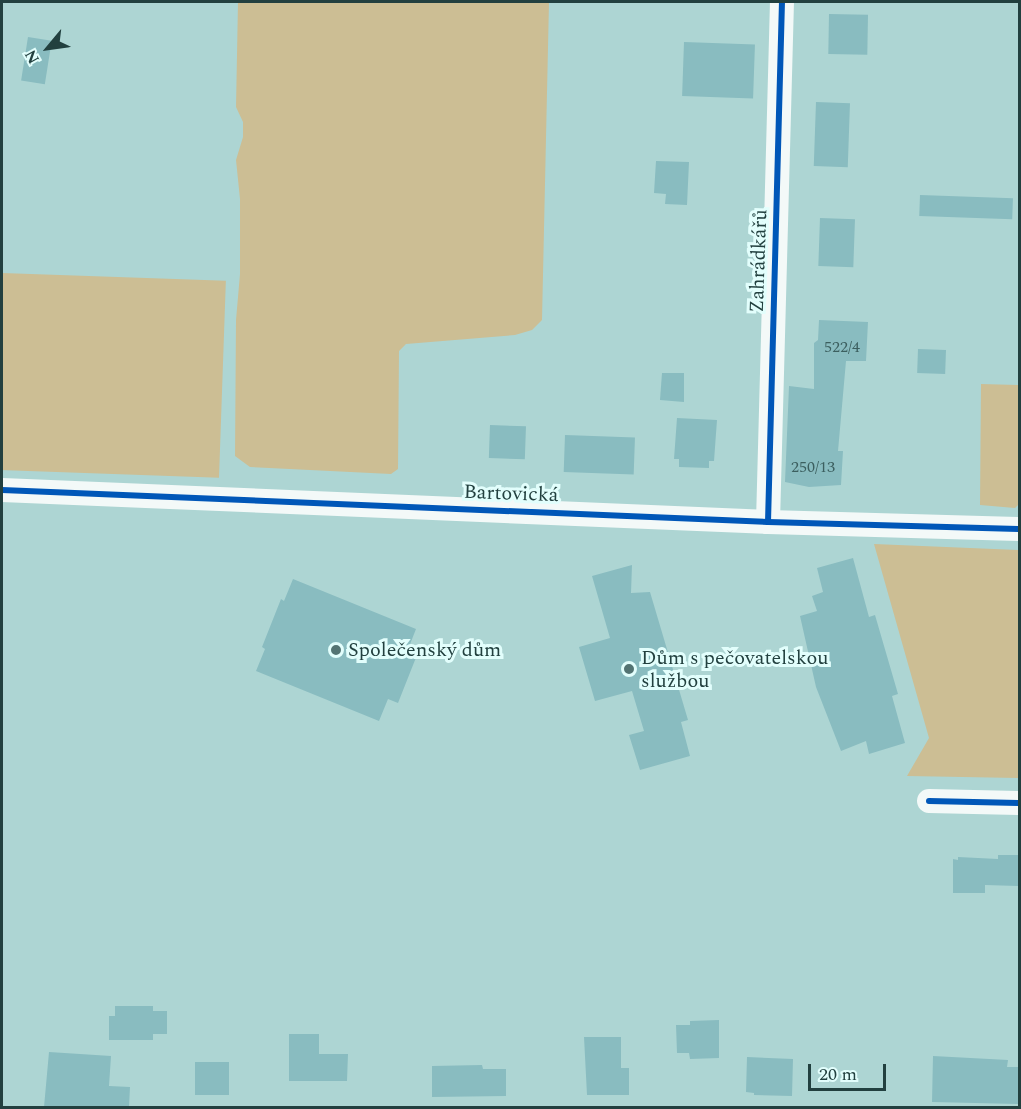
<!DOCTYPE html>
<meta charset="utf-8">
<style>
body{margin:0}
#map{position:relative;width:1021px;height:1109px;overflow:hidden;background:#add5d3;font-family:Spectral,serif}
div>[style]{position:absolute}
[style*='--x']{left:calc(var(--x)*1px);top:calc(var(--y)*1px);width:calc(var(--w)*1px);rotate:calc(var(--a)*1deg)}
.green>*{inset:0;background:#ccbe94;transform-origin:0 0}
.building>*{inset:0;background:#89bcc0;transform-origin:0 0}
.minor>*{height:24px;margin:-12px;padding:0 12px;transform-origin:12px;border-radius:12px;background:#f3f9f8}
.cycleway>*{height:6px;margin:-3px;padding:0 3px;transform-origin:3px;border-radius:3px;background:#0057b8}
.dots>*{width:16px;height:16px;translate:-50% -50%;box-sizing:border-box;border:3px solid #e2fefc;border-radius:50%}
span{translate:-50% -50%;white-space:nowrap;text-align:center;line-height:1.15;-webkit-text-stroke:6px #e2fefc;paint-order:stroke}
.number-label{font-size:16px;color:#3c5f5f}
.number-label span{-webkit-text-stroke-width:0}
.street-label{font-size:20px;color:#22403f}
.poi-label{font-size:20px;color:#22403f}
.left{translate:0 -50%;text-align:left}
.frame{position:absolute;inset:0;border:3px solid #22403f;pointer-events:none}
.north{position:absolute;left:18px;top:18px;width:60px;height:60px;-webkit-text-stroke:4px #e2fefc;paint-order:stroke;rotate:241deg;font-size:16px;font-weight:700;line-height:24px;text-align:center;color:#22403f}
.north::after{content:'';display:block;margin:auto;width:21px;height:27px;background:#22403f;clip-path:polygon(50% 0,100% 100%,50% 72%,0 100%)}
.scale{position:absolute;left:808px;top:1064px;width:78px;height:27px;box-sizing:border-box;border:3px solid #22403f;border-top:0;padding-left:8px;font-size:18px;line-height:21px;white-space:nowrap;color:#22403f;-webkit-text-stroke:4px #e2fefc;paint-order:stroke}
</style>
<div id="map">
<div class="green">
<i style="clip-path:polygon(238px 2px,549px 2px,542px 320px,532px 330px,515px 335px,406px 344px,399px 351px,398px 469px,391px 474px,250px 467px,235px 456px,236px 320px,240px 274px,240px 199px,236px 160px,243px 137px,243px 122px,236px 107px)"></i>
<i style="left:2px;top:273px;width:224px;height:197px;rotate:2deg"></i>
<i style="clip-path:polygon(981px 384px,1019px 385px,1020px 503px,1015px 508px,980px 505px)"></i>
<i style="clip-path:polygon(874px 544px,1019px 550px,1019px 778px,907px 776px,929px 738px)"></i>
</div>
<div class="building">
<i style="left:829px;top:14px;width:39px;height:40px;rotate:1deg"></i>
<i style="left:28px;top:37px;width:24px;height:44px;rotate:9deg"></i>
<i style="left:684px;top:42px;width:71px;height:54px;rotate:2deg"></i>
<i style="left:816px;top:102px;width:34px;height:64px;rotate:2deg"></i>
<i style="clip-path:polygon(656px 161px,689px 162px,687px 205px,665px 204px,666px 194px,654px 193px)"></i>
<i style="left:920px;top:195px;width:93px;height:21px;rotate:2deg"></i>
<i style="left:820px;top:218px;width:35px;height:48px;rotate:2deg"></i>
<i style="clip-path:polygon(819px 320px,868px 322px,866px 361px,846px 361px,838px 451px,843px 451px,841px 485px,809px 487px,785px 482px,789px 386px,814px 389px,814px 343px,818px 340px)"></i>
<i style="left:918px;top:349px;width:28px;height:24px;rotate:2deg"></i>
<i style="clip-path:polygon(662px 373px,684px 373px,684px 402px,660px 400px)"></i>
<i style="clip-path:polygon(677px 418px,717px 420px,714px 461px,709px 461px,709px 468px,679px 467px,679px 459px,674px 459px)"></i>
<i style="left:490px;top:425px;width:36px;height:33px;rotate:2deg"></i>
<i style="left:565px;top:435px;width:70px;height:37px;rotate:2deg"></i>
<i style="clip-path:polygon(853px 558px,869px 617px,875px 615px,898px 694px,892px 696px,905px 743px,869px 754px,866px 741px,841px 751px,816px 687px,800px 616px,817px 611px,812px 596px,823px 592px,817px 568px)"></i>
<i style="clip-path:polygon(632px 565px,631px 593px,650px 592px,688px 720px,681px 722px,690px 756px,640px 770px,629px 735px,644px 731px,632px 691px,595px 701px,579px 647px,610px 638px,592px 576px)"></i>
<i style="clip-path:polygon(293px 579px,416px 629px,407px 652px,417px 655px,398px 703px,388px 699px,379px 721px,256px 671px,265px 649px,262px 647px,281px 599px,284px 601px)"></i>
<i style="clip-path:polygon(998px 855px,1020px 855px,1020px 886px,985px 885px,985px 893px,953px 893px,953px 859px,958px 860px,958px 857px,998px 859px)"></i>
<i style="clip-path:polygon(115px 1006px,153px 1006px,153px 1011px,167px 1011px,167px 1034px,153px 1034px,153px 1040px,109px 1040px,109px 1016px,115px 1016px)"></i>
<i style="clip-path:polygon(719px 1020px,719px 1058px,690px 1059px,689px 1053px,677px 1053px,676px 1025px,690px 1025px,690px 1021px)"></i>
<i style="clip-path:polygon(289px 1034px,319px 1034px,319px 1054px,348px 1054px,347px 1081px,289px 1081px)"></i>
<i style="clip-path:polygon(584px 1037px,621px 1037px,621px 1068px,629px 1068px,629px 1095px,587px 1095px)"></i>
<i style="clip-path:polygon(49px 1052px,111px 1056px,109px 1086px,130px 1087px,129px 1107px,44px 1107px)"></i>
<i style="clip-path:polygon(933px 1056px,1008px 1060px,1007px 1067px,1020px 1067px,1020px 1104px,932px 1102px)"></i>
<i style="clip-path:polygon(747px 1057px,793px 1059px,792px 1096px,754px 1095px,754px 1093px,746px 1092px)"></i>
<i style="left:195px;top:1062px;width:34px;height:33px"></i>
<i style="clip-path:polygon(482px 1065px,483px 1069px,506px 1069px,506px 1096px,432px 1097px,432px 1066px)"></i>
</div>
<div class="minor">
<i style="--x:2;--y:490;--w:767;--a:2.39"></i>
<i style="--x:768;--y:522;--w:252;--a:1.6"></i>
<i style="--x:768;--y:522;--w:520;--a:-88.46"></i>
<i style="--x:929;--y:801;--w:91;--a:1.3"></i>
</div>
<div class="cycleway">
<i style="--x:2;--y:490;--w:767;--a:2.39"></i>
<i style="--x:768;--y:522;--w:252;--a:1.6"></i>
<i style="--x:768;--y:522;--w:520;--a:-88.46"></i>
<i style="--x:929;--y:801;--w:91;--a:1.3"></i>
</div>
<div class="dots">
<i style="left:336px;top:650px;background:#537473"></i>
<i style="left:629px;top:669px;background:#537473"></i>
</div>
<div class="number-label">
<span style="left:842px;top:347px">522/4</span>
<span style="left:813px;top:467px">250/13</span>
</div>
<div class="street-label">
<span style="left:759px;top:261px;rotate:-88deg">Zahrádkářů</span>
<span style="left:511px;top:494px;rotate:2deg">Bartovická</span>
</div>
<div class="poi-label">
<span class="left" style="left:348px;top:650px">Společenský dům</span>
<span class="left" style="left:641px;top:670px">Dům s pečovatelskou<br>službou</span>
</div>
<div class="frame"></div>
<div class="north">N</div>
<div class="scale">20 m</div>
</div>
